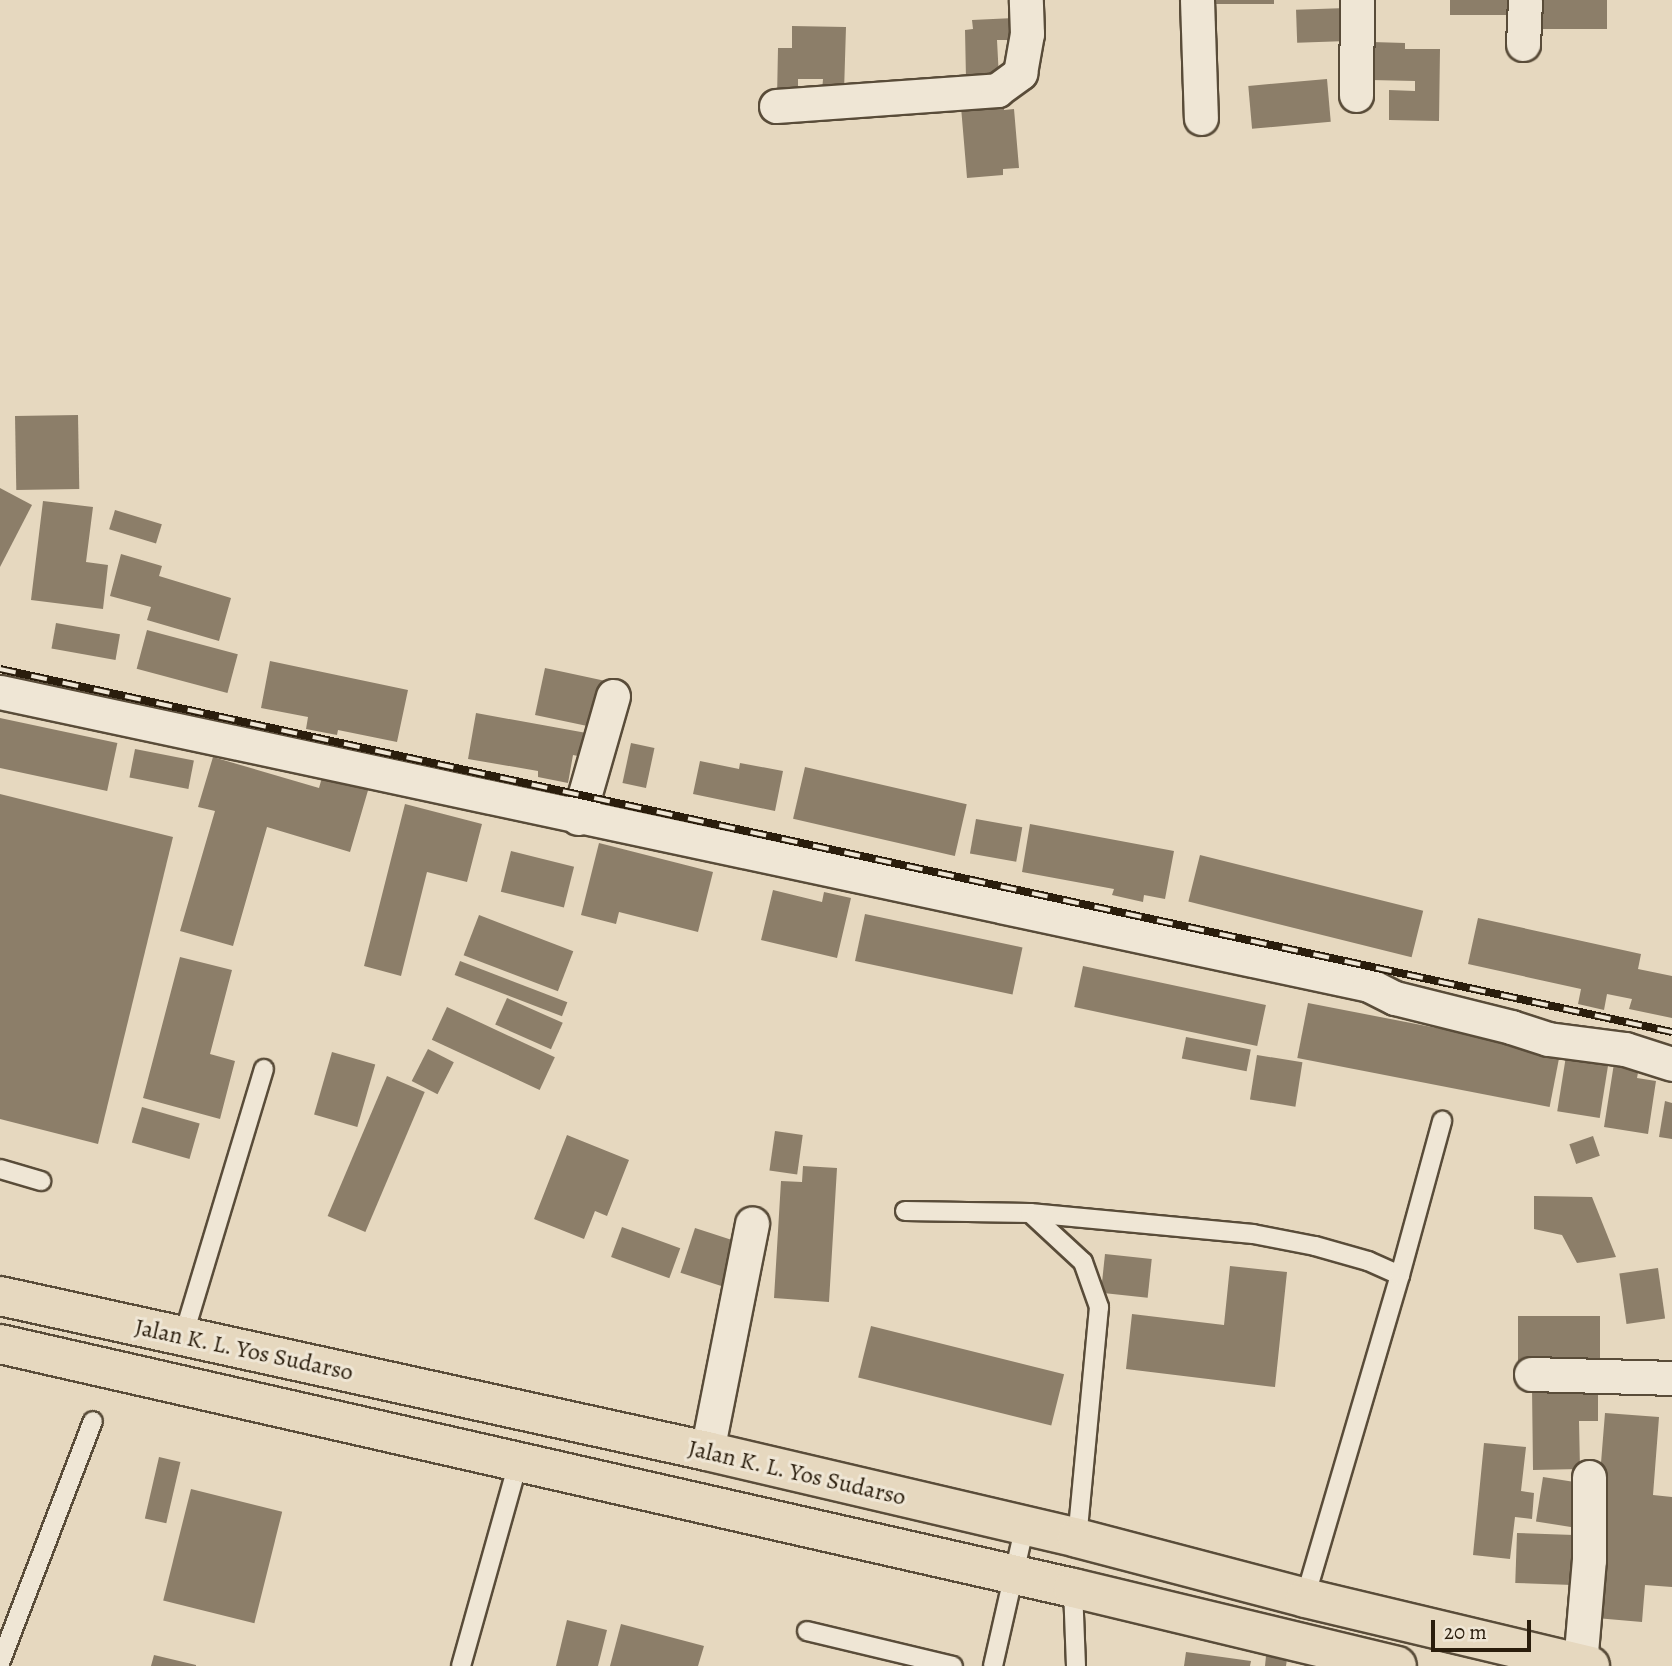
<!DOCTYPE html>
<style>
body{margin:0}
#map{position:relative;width:1672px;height:1666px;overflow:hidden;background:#e6d8bf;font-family:Alegreya,serif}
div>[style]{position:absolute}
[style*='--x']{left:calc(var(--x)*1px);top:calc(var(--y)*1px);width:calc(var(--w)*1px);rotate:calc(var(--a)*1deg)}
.building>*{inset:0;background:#8c7e69;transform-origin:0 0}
.roads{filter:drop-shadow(2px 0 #594c39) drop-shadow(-2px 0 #594c39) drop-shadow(0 2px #594c39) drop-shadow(0 -2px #594c39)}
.service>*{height:18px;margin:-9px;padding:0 9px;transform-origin:9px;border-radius:9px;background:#efe6d5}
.minor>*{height:33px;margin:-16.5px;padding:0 16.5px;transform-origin:16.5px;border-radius:16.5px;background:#efe6d5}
.trunk>*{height:38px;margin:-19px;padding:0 19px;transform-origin:19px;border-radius:19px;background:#e6d8bf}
.rail>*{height:8px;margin-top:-4px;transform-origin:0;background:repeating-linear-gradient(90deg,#efe6d5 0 16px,#2a1d0c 0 32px);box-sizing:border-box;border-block:2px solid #2a1d0c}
span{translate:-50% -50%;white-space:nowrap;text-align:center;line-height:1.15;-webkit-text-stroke:6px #efe6d5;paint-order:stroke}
.street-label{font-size:24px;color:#2a1d0c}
.scale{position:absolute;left:1431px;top:1620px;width:100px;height:32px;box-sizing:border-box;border:4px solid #2a1d0c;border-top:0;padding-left:9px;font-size:21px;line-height:24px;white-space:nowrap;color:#2a1d0c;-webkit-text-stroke:5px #efe6d5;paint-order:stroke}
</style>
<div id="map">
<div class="building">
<i style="left:1210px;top:0;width:64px;height:4px"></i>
<i style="left:1450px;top:0;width:70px;height:15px"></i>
<i style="left:1540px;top:0;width:67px;height:29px"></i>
<i style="left:1346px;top:8px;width:33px;height:50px;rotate:88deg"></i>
<i style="clip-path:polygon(1014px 18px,1015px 40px,997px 40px,999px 78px,966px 79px,965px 30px,973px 29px,972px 20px)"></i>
<i style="clip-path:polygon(792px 26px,846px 27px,844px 92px,822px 91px,823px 79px,798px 79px,798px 99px,777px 98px,778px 48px,792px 48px)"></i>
<i style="clip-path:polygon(1372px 42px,1405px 43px,1405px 49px,1440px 49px,1439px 121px,1389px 120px,1389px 90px,1415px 91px,1415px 81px,1371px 80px)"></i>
<i style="left:1327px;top:79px;width:43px;height:79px;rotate:85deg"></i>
<i style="clip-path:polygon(1004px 104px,1004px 110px,1014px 109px,1019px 168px,1003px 169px,1003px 175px,967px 178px,961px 107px)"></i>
<i style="left:78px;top:415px;width:74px;height:63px;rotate:89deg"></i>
<i style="clip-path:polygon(0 488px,32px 505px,0 567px)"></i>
<i style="clip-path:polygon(43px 501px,93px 507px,86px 562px,108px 565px,103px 609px,31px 600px)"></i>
<i style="left:115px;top:510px;width:49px;height:20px;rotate:17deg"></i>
<i style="clip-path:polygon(121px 554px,162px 566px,159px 576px,231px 598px,219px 641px,147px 620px,151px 607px,110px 596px)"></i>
<i style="left:56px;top:623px;width:65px;height:26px;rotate:10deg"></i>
<i style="left:147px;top:630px;width:94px;height:40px;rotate:15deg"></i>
<i style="clip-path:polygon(270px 661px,408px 690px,397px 742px,338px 730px,337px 735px,306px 729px,308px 717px,261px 708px)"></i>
<i style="left:545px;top:668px;width:62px;height:48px;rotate:12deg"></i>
<i style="clip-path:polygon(476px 713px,592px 734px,588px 758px,573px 755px,568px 783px,538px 777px,538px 771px,468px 759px)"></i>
<i style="left:0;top:718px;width:120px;height:49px;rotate:12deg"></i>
<i style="left:631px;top:743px;width:24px;height:41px;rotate:12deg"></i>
<i style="left:135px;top:749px;width:60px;height:29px;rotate:11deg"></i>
<i style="clip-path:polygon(213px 757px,319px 788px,323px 774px,369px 787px,350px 852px,267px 827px,233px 946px,180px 931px,215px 811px,198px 807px)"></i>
<i style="clip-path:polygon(700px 761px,739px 769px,740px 763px,783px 771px,775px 811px,693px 794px)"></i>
<i style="left:805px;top:767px;width:166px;height:53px;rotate:13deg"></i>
<i style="clip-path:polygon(0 794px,173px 837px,98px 1144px,0 1119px)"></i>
<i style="clip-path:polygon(405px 804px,482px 824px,467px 882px,427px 872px,401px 976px,364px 966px)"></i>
<i style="left:976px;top:819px;width:47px;height:35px;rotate:10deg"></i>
<i style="clip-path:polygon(1030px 824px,1174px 851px,1165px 899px,1144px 895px,1143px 902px,1112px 895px,1114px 889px,1022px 872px)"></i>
<i style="clip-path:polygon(599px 843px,713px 872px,698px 932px,619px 912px,616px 924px,581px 915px)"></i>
<i style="left:511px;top:851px;width:65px;height:42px;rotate:14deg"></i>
<i style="left:1200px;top:855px;width:230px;height:48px;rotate:14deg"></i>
<i style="clip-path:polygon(773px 890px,822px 902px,824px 892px,851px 898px,837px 958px,761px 940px)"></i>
<i style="left:865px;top:914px;width:161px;height:48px;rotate:12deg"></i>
<i style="left:479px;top:915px;width:101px;height:43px;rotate:21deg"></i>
<i style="clip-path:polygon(1478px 918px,1641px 954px,1638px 969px,1672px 976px,1672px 1018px,1629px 1009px,1632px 999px,1607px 994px,1604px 1010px,1578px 1004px,1581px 989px,1468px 964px)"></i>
<i style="clip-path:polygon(180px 957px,232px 970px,210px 1054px,235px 1061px,220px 1119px,143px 1098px)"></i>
<i style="left:460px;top:961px;width:115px;height:15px;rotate:21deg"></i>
<i style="left:1083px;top:966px;width:187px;height:42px;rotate:12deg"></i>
<i style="left:507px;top:998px;width:61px;height:29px;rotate:24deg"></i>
<i style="left:1308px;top:1003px;width:257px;height:56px;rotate:11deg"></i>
<i style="left:447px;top:1007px;width:119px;height:36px;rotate:25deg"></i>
<i style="left:1186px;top:1037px;width:66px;height:22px;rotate:11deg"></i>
<i style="left:428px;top:1049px;width:29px;height:36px;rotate:27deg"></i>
<i style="left:332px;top:1052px;width:45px;height:65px;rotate:16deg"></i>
<i style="left:1257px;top:1055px;width:46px;height:45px;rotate:9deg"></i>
<i style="left:1566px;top:1056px;width:43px;height:56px;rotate:9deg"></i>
<i style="clip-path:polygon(1615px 1057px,1640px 1062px,1637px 1078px,1656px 1081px,1648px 1134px,1604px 1127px)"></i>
<i style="left:387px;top:1076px;width:41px;height:152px;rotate:23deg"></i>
<i style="clip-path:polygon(1665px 1101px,1672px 1103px,1672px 1139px,1659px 1137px)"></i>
<i style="left:142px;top:1107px;width:60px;height:37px;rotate:16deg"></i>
<i style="left:775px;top:1131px;width:28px;height:40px;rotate:8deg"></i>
<i style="clip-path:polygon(567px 1135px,629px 1160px,607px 1216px,595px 1211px,584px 1239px,534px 1219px)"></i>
<i style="left:1593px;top:1136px;width:21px;height:25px;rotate:71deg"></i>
<i style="clip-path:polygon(803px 1166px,837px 1168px,829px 1302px,774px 1298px,781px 1181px,802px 1182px)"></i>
<i style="clip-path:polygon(1534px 1196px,1592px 1197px,1616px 1257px,1577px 1263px,1562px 1235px,1534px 1229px)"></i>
<i style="left:622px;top:1227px;width:62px;height:32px;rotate:20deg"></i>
<i style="left:695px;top:1228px;width:47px;height:47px;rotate:18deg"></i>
<i style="left:1105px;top:1254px;width:47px;height:39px;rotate:6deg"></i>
<i style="clip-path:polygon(1230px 1266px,1287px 1272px,1275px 1387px,1126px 1369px,1132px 1314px,1224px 1325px)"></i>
<i style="left:1658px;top:1268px;width:51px;height:39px;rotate:82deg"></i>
<i style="left:1518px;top:1316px;width:82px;height:49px"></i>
<i style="left:871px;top:1326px;width:199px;height:53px;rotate:14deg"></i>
<i style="clip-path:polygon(1598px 1387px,1598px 1421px,1579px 1421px,1580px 1469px,1533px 1470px,1532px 1388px)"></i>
<i style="clip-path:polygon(1605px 1413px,1659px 1417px,1653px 1495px,1672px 1497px,1672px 1587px,1645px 1585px,1642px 1622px,1596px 1618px,1594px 1550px)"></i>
<i style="clip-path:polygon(1484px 1443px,1526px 1447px,1521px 1491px,1534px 1493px,1532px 1519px,1515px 1517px,1510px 1559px,1473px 1555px)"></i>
<i style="left:159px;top:1457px;width:22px;height:63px;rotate:13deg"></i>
<i style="left:1543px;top:1477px;width:40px;height:45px;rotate:9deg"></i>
<i style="left:191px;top:1489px;width:94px;height:115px;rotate:14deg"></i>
<i style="left:1517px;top:1533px;width:64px;height:50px;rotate:2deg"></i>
<i style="clip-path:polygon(567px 1620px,607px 1630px,598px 1666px,556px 1666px)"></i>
<i style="clip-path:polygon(621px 1624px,704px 1646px,698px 1666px,610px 1666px)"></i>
<i style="clip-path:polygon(1186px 1652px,1251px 1661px,1250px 1666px,1184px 1666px)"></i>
<i style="clip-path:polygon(154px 1655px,196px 1665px,196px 1666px,151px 1666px)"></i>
<i style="clip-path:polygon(1266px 1656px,1287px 1659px,1286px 1666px,1265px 1666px)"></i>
</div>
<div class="roads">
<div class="service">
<i style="--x:0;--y:1169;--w:43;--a:16.3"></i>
<i style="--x:905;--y:1211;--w:125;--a:0.9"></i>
<i style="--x:1030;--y:1213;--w:224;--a:5.4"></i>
<i style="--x:1253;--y:1234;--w:63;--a:11"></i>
<i style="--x:1315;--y:1246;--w:55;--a:15.8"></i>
<i style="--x:1368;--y:1261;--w:35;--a:24"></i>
<i style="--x:1400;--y:1275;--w:337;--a:106.4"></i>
<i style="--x:1030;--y:1213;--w:72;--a:42.8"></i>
<i style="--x:1083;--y:1262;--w:48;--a:70.4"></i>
<i style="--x:1099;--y:1307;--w:232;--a:95.4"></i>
<i style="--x:1400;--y:1275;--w:160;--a:-74.7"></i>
<i style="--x:183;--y:1337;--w:280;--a:-73.2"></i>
<i style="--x:1073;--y:1588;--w:78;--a:87.8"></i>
<i style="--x:807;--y:1631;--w:150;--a:13.5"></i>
<i style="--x:0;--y:1663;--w:259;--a:-69"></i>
<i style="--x:461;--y:1666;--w:214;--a:-74.3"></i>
<i style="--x:993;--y:1666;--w:145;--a:-77.2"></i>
</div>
<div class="minor">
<i style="--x:1197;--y:0;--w:118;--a:88.1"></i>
<i style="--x:1523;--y:44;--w:44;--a:-87.4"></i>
<i style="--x:1356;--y:95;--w:95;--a:-89.4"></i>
<i style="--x:776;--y:106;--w:222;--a:-4.1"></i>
<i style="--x:997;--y:90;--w:29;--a:-36"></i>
<i style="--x:1020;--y:73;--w:40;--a:-80"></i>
<i style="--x:1027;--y:34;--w:34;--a:-92"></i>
<i style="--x:0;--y:692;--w:1400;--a:12.08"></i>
<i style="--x:1369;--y:985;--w:29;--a:27"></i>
<i style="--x:1395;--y:998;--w:120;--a:14"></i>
<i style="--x:1511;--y:1027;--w:39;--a:18"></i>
<i style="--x:1548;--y:1039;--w:78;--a:7.4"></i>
<i style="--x:1625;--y:1049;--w:49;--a:17.7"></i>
<i style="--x:578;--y:818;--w:127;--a:-74"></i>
<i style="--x:1531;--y:1374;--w:141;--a:1.6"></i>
<i style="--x:707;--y:1451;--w:232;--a:-78.8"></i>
<i style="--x:1580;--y:1664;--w:104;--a:-85.1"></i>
<i style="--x:1589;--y:1560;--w:83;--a:-90"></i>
</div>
<div class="trunk">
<i style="--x:0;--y:1296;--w:724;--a:12.37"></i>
<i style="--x:707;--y:1451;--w:380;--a:13.2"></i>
<i style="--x:1077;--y:1538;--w:236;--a:14.7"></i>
<i style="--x:1305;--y:1598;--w:293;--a:13.4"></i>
<i style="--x:0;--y:1344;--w:1100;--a:12.81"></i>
<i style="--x:1073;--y:1588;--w:333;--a:13.5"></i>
</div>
</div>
<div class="rail">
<i style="--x:0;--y:669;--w:1711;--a:12.25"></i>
</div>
<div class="street-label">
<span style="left:244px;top:1350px;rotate:12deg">Jalan K. L. Yos Sudarso</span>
<span style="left:797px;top:1473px;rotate:13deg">Jalan K. L. Yos Sudarso</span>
</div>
<div class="scale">20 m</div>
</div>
